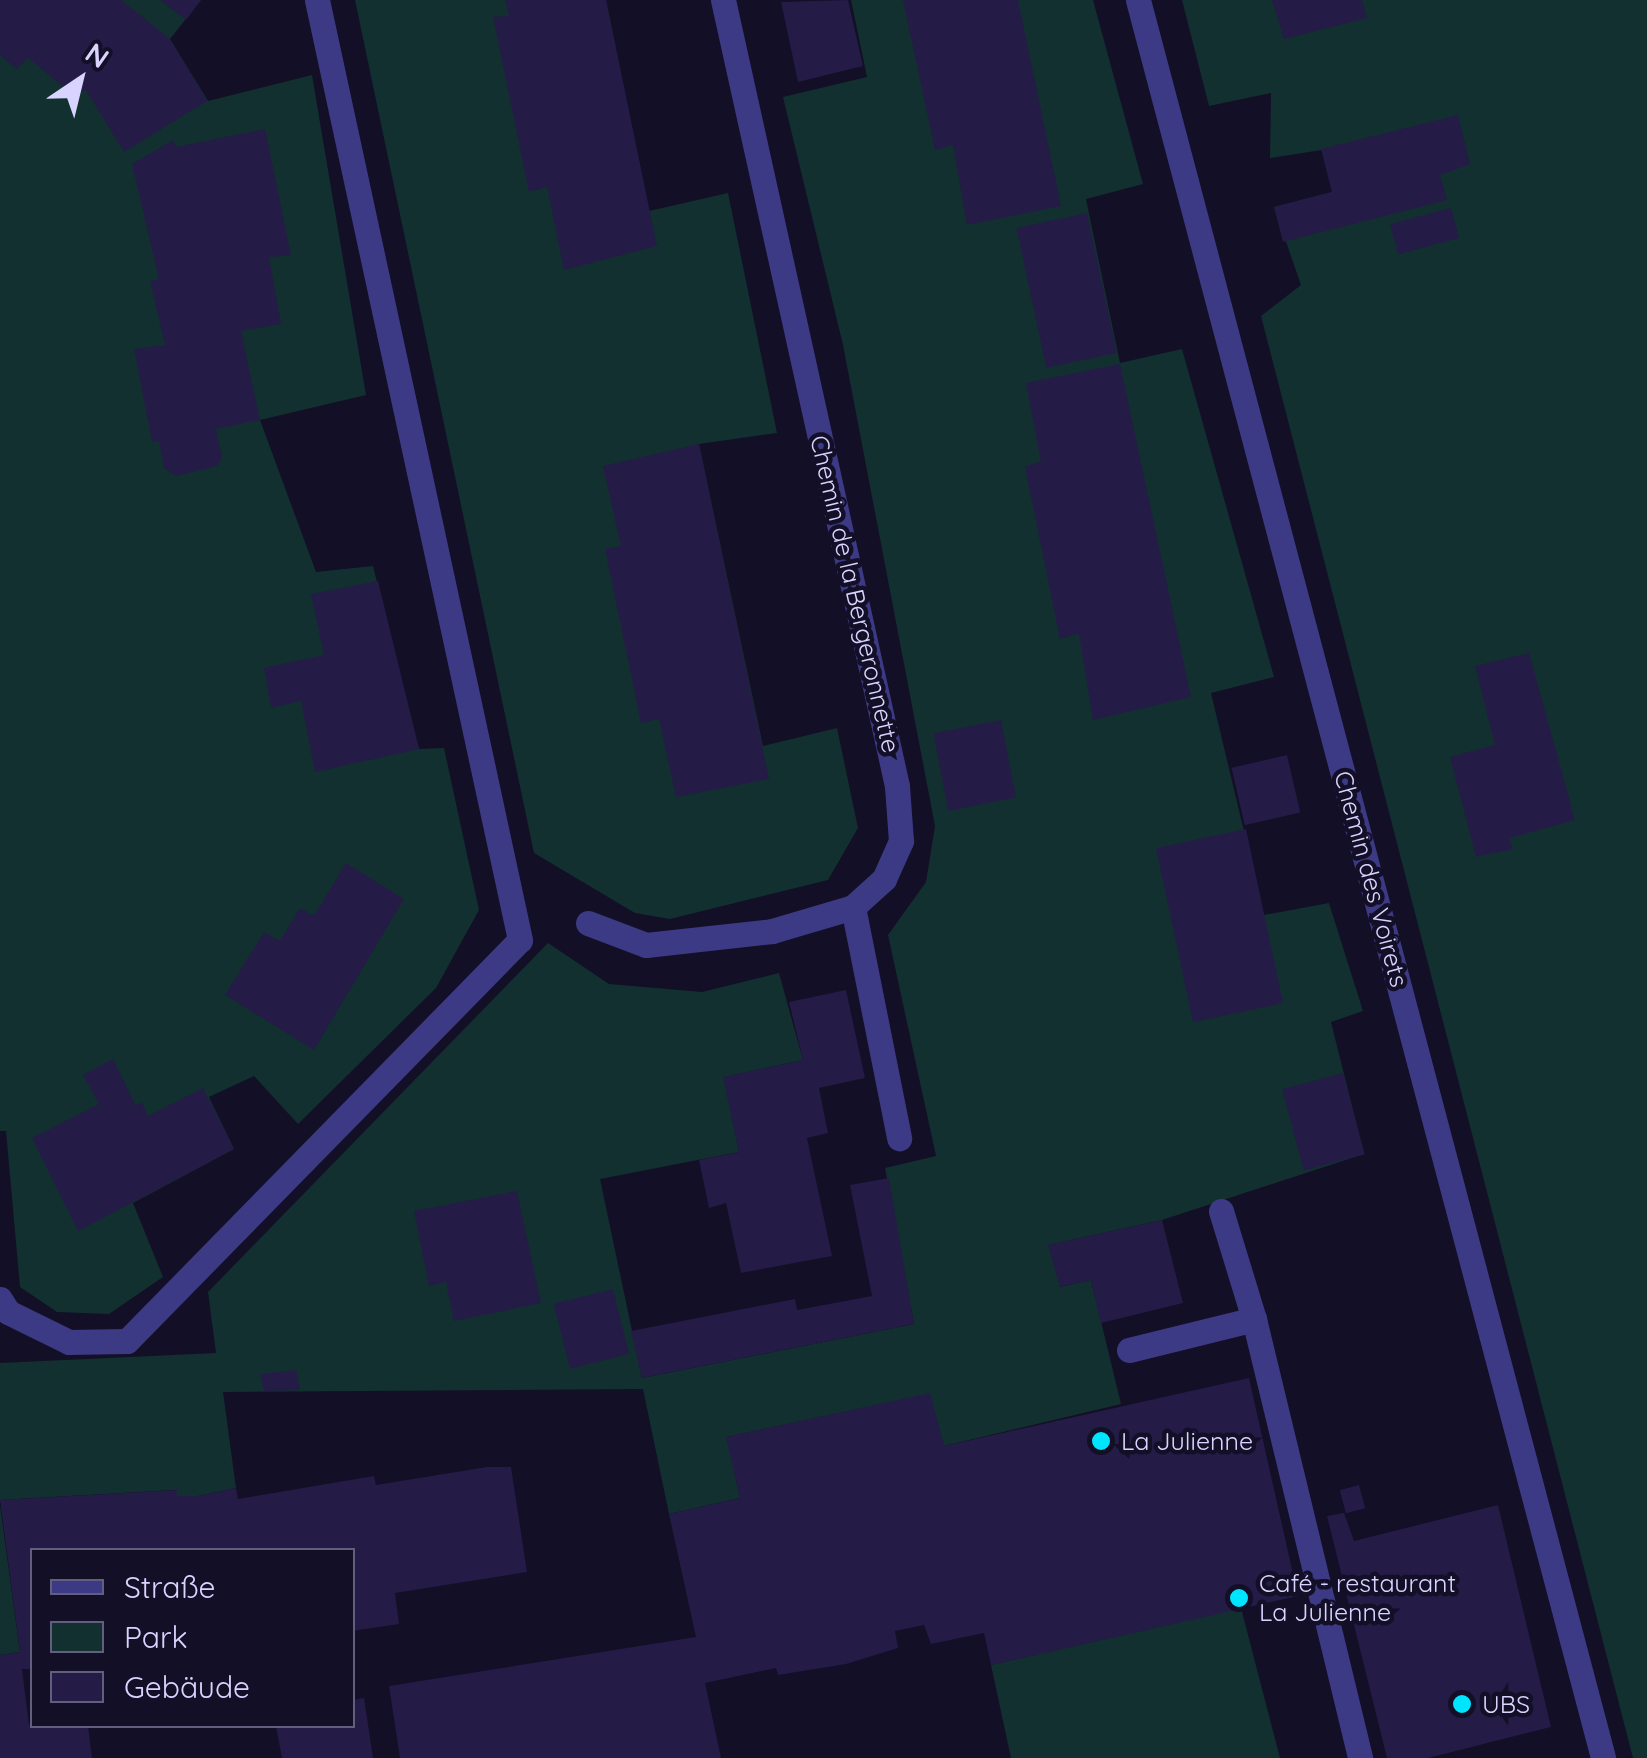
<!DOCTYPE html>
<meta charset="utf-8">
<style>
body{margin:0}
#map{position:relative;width:1647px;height:1758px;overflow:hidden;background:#130f26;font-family:Quicksand,sans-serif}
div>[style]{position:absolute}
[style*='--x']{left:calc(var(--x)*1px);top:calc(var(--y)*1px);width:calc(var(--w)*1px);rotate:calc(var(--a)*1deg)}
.green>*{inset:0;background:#12302f}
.building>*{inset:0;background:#241b47;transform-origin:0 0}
.lane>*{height:25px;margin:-12.5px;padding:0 12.5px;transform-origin:12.5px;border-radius:12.5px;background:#3d3a85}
.street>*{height:25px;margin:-12.5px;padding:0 12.5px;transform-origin:12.5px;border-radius:12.5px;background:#3d3a85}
.dots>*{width:28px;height:28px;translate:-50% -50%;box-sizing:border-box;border:5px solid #130f26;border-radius:50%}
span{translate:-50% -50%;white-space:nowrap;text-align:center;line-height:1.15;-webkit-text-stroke:9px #130f26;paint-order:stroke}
.street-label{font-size:25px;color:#d9d4ff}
.poi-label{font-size:25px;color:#d9d4ff}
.left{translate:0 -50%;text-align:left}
.legend{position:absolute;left:30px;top:1548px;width:325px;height:180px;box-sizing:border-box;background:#130f26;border:2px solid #625e7d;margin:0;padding:12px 18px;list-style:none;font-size:30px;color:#d9d4ff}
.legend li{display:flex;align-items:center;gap:20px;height:50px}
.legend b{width:50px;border:2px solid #625e7d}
.north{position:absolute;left:30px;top:30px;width:100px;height:100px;-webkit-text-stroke:8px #130f26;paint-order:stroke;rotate:35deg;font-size:28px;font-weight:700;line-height:40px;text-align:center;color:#d9d4ff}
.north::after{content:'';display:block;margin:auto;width:35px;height:45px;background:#d9d4ff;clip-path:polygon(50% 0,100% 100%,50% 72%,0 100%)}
</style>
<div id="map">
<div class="green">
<i style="clip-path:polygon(0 0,201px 0,170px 39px,208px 101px,312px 75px,366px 395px,260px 420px,316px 572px,373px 566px,419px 749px,444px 748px,479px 910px,436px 988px,298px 1124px,254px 1076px,209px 1097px,234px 1149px,133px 1203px,163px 1277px,109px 1314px,57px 1312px,20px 1287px,6px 1131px,0 1131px)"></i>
<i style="clip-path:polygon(355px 0,606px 0,649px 211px,728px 193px,777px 433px,699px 444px,763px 746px,837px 728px,858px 828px,828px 880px,670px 919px,635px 913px,534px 853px)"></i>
<i style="clip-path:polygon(851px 0,1093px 0,1143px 184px,1086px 199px,1120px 363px,1182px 349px,1274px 677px,1211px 693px,1264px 915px,1329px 903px,1363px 1011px,1331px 1022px,1364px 1154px,1162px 1220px,1049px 1245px,1060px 1287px,1091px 1280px,1121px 1404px,944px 1446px,929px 1394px,727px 1437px,740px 1498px,669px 1514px,643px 1389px,223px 1392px,236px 1488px,198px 1496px,177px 1496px,176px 1490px,0 1500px,0 1363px,216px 1353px,208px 1292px,548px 943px,609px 984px,702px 992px,779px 973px,803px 1060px,724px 1077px,739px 1152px,600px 1179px,642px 1378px,914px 1324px,885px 1168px,936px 1156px,888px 935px,926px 882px,935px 826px,843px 345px,783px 97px,867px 77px)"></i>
<i style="clip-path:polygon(1182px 0,1647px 0,1647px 1758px,1633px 1758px,1261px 316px,1301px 285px,1274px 207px,1332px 192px,1322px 150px,1270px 158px,1271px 93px,1209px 106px)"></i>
<i style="clip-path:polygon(0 1505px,20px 1652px,0 1655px)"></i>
<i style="clip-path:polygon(1241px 1608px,1280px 1758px,1011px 1758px,991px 1665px)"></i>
</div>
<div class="building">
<i style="clip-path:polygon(0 0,121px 0,170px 39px,207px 101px,124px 152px,86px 90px,74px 95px,28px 58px,17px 69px,0 55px)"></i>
<i style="clip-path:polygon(160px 0,201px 0,186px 20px)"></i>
<i style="clip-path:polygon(505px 0,606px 0,657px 246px,564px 270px,547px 187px,529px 192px,493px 17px,509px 16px)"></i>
<i style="clip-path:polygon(848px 0,863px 66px,798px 82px,781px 2px)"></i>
<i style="clip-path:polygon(903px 0,1018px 0,1061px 206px,967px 225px,953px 145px,935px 150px)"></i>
<i style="clip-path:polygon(1272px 0,1362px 0,1367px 18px,1284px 39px)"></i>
<i style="clip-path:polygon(1458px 115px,1470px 164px,1440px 175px,1447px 200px,1283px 242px,1274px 207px,1332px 192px,1321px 149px)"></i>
<i style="clip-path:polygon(265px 129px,291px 255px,269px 257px,281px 324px,241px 331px,260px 420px,216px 429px,222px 457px,217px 466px,176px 476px,164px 468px,159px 441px,152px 442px,134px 349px,165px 345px,150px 281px,159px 279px,132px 164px,173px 140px,176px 147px)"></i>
<i style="left:1451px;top:208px;width:31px;height:63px;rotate:75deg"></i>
<i style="left:1087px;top:213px;width:143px;height:72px;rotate:78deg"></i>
<i style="clip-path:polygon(1120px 364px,1191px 697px,1093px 720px,1079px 634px,1060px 639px,1025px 467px,1041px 461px,1026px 383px)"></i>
<i style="clip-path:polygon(699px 444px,769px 779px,676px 797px,659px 719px,641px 723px,605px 549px,621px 546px,603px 466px)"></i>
<i style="clip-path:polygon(378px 581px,419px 749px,315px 772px,301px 701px,271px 708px,264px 668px,324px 655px,311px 594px)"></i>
<i style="clip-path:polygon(1529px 653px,1575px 820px,1509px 838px,1513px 849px,1476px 857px,1450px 757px,1495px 745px,1475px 666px)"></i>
<i style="left:1001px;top:720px;width:79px;height:69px;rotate:79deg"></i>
<i style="left:1287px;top:755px;width:59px;height:57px;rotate:77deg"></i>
<i style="left:1246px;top:829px;width:178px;height:92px;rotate:78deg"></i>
<i style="clip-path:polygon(346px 863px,404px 899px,314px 1050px,225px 995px,264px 932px,280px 941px,300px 908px,314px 916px)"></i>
<i style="clip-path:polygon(846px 990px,865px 1078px,819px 1088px,828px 1133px,807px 1138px,832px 1256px,741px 1273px,726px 1203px,709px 1208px,699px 1160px,739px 1152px,723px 1077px,803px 1060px,789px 1002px)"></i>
<i style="clip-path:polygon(113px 1059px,136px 1106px,142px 1102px,148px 1116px,203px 1088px,234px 1149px,78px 1231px,32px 1138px,99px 1104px,83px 1075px)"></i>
<i style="left:1343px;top:1073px;width:84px;height:63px;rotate:75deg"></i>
<i style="clip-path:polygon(889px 1178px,914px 1324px,642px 1378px,631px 1331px,795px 1299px,797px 1310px,872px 1296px,850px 1185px)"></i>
<i style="clip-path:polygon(517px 1191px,541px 1303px,454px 1321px,446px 1282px,429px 1286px,414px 1211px)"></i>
<i style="clip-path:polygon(1162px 1220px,1183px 1303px,1101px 1323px,1091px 1280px,1060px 1287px,1048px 1245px)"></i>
<i style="left:613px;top:1289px;width:67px;height:61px;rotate:76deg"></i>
<i style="clip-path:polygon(296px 1370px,300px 1390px,264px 1391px,260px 1374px)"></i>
<i style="clip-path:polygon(1249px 1378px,1298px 1596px,991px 1665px,984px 1633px,931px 1644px,924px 1625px,895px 1631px,898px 1648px,846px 1664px,778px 1675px,776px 1668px,705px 1683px,721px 1758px,400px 1758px,389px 1686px,696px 1637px,669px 1514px,740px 1498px,726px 1437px,930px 1393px,944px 1446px)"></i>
<i style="clip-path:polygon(487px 1467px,511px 1467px,527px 1572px,395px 1593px,399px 1624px,352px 1631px,352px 1550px,32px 1550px,32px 1669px,22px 1669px,29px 1725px,88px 1726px,92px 1758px,0 1758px,0 1655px,20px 1652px,0 1500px,177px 1490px,177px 1496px,198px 1496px,236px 1488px,238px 1499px,374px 1476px,376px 1485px)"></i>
<i style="left:1359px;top:1485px;width:24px;height:20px;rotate:75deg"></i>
<i style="clip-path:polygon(1498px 1505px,1551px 1727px,1428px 1758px,1387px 1758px,1327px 1516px,1344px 1513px,1354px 1541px)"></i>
<i style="clip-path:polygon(364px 1698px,373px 1758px,282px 1758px,276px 1726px,352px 1726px,352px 1700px)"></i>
</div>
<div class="lane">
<i style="--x:853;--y:907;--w:236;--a:78.7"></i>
<i style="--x:1221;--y:1211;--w:113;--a:73"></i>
<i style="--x:1254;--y:1319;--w:452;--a:76.4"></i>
<i style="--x:0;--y:1299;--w:15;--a:58"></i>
<i style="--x:8;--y:1312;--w:68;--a:26.2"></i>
<i style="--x:69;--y:1342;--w:58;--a:-1"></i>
<i style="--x:127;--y:1341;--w:561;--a:-45.58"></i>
<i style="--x:1129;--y:1350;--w:129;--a:-13.9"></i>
</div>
<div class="street">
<i style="--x:317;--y:0;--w:962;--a:77.81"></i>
<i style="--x:1138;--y:0;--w:1818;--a:75.18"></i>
<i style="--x:588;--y:923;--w:62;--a:20.8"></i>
<i style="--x:646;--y:945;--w:127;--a:-6.3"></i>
<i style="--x:772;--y:931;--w:84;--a:-16.5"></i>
<i style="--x:853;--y:907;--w:42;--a:-42.1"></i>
<i style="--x:884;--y:879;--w:42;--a:-65.9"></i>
<i style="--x:901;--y:841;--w:55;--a:-94.2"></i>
<i style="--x:897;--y:786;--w:805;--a:-102.48"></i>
</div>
<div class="dots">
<i style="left:1101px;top:1441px;background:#00e5ff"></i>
<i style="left:1239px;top:1598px;background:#00e5ff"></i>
<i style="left:1462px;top:1704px;background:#00e5ff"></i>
</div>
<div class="street-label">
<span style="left:855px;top:594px;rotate:77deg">Chemin de la Bergeronnette</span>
<span style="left:1371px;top:879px;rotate:75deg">Chemin des Voirets</span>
</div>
<div class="poi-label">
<span class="left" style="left:1121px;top:1441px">La Julienne</span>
<span class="left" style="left:1259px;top:1598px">Café - restaurant<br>La Julienne</span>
<span class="left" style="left:1482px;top:1704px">UBS</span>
</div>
<ul class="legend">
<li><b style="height:12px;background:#3d3a85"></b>Straße</li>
<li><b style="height:28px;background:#12302f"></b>Park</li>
<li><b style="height:28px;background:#241b47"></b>Gebäude</li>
</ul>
<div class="north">N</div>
</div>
